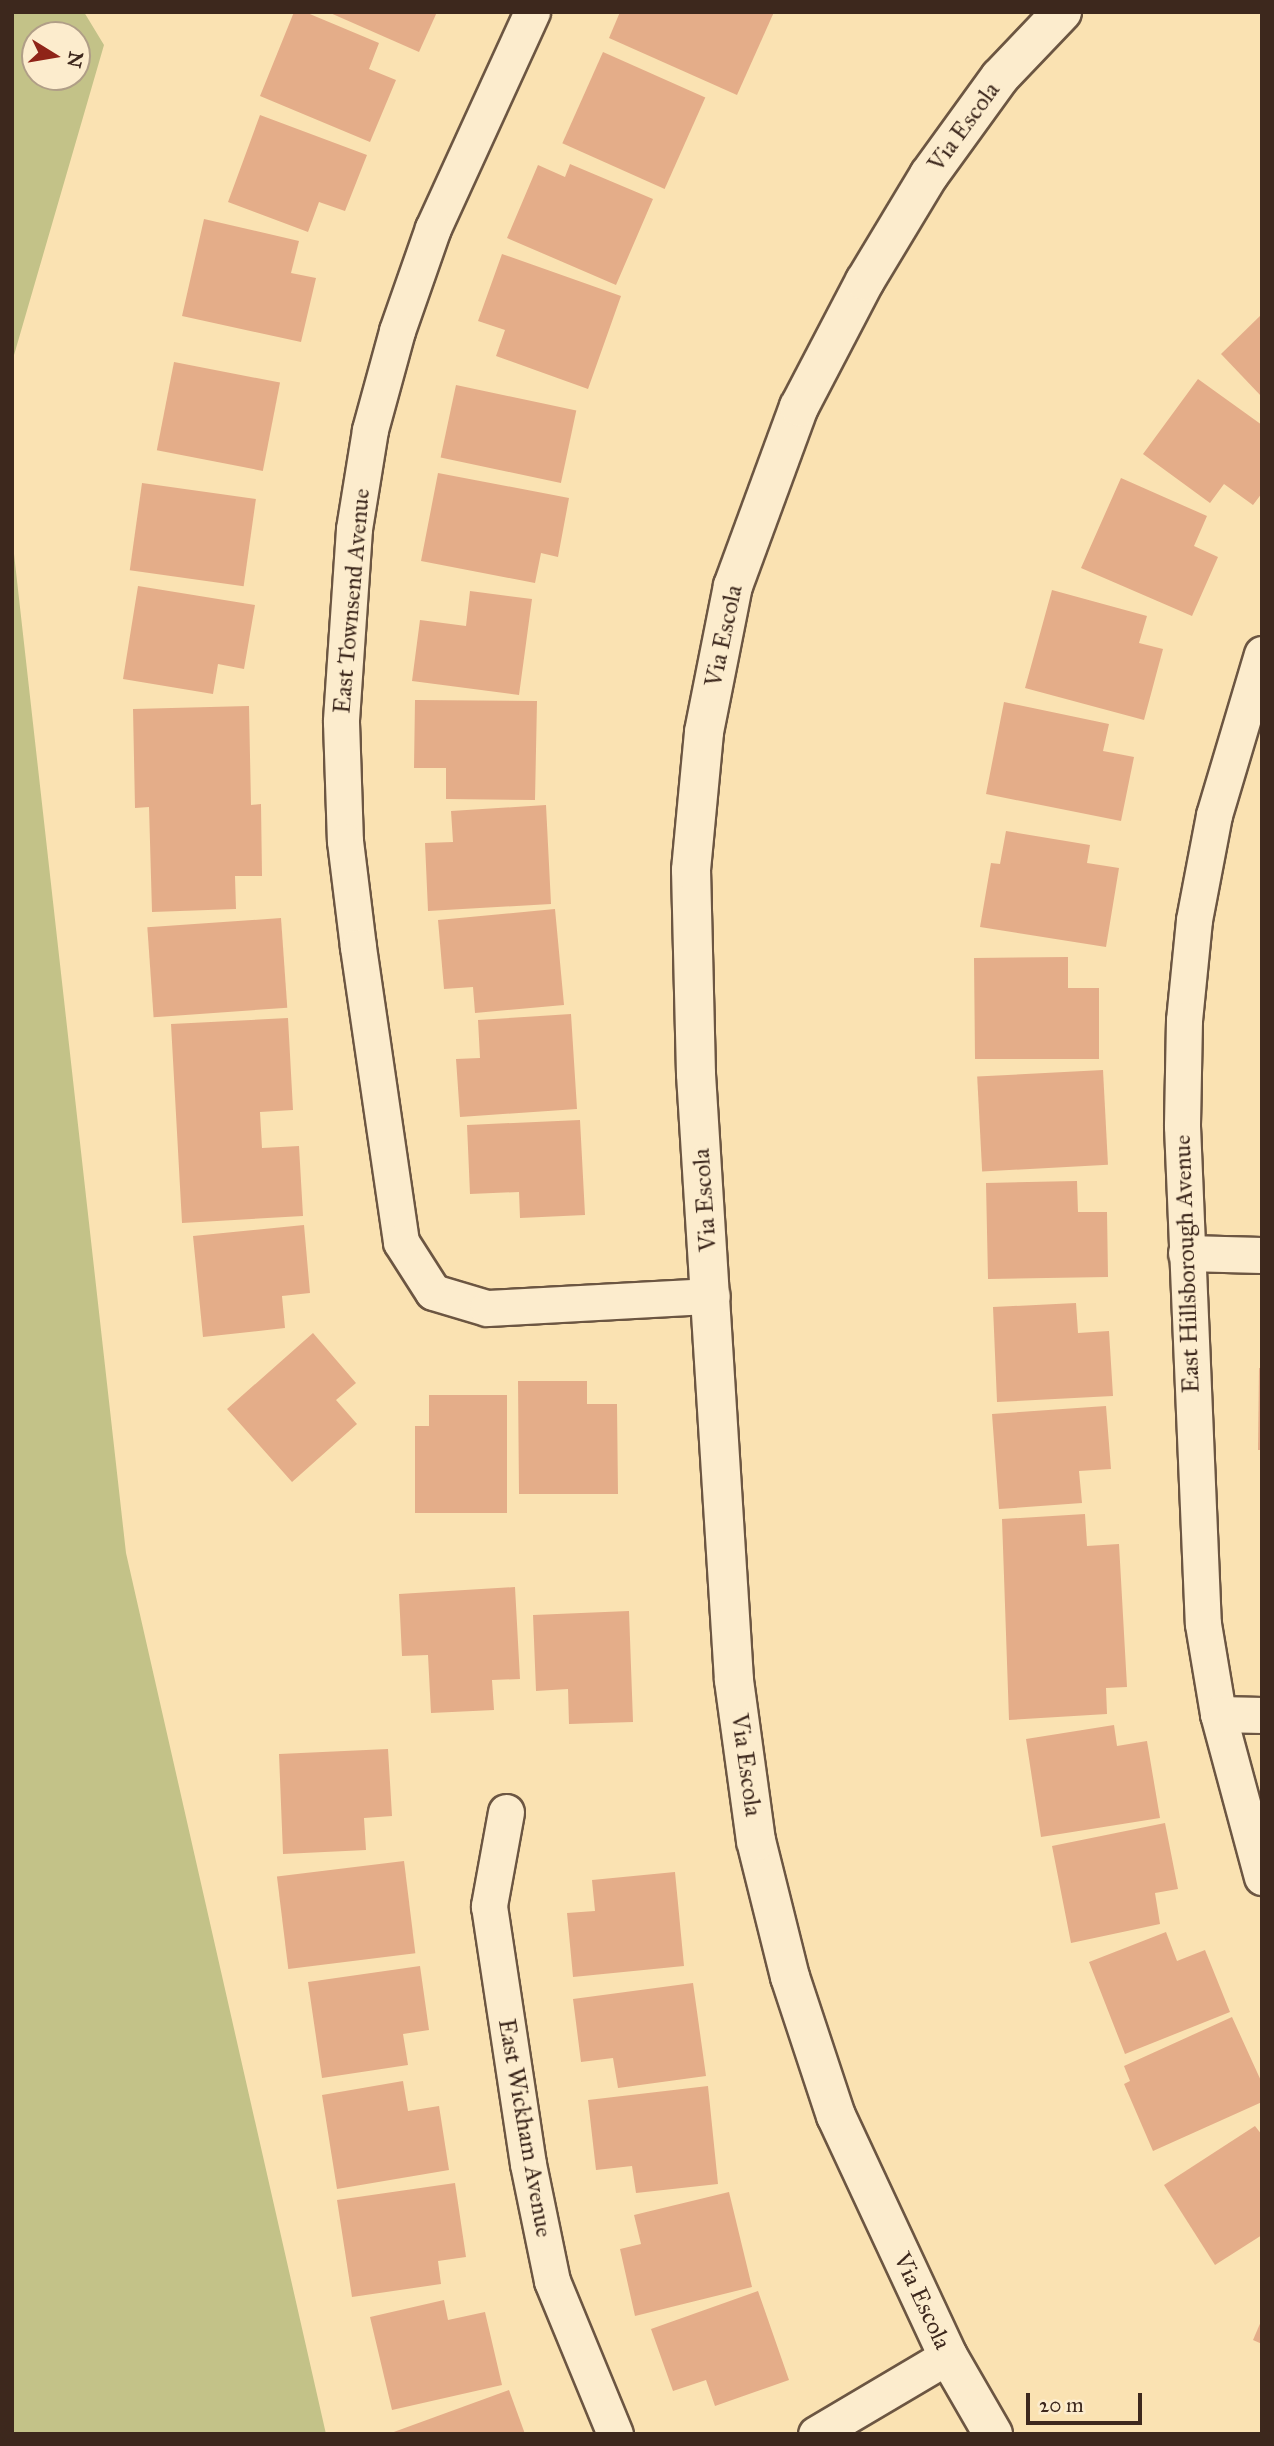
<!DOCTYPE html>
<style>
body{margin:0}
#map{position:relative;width:1274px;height:2446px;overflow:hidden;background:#fae2b2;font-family:"IM FELL Great Primer",serif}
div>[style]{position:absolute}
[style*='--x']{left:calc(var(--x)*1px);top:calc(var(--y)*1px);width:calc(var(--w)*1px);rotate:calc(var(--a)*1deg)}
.green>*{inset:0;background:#c3c288}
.building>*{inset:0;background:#e4ad89;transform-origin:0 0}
.roads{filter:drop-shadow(2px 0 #6c5642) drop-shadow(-2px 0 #6c5642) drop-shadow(0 2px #6c5642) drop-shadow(0 -2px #6c5642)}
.street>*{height:35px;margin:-17.5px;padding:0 17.5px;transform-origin:17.5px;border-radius:17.5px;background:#fceccd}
.secondary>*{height:38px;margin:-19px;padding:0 19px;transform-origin:19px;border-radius:19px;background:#fceccd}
span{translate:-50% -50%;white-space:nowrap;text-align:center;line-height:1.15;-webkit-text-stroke:6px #fceccd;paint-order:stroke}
.street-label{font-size:24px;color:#3d281d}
.frame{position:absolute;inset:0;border:14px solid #3d281d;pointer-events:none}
.north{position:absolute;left:21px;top:21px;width:70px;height:70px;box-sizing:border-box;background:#fceccd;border:2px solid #b09e87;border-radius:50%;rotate:101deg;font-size:19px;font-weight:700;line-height:28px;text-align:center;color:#3d281d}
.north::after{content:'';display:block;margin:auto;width:24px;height:32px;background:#8f2418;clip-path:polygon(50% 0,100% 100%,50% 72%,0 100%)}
.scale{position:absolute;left:1026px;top:2393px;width:116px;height:32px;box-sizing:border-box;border:4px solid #3d281d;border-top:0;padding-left:9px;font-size:21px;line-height:24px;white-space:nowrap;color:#3d281d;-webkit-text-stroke:5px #fceccd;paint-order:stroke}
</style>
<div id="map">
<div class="green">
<i style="clip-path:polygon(evenodd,12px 12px,84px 12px,104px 45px,12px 362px,12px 12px,35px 35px,77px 35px,77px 77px,35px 77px,35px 35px)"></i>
<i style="clip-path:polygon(12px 536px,126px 1553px,326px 2434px,12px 2434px)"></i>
</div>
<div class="building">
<i style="clip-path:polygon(294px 12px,305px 12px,379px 43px,369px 69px,396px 80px,370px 142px,260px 96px)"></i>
<i style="clip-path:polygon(328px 12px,437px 12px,419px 52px)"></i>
<i style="clip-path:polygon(620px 12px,774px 12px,737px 95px,609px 38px)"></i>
<i style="left:603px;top:52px;width:112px;height:100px;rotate:24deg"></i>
<i style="clip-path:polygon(260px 115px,367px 155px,345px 211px,319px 202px,308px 232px,228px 202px)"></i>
<i style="clip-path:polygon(570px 164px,653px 199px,616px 285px,507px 238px,538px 165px,565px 177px)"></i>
<i style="clip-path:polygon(204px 219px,299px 241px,291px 273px,316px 278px,301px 342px,182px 316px)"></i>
<i style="clip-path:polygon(502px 254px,621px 296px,588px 389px,496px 356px,505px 330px,478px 321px)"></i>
<i style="clip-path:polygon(1262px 314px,1262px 397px,1221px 354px)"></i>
<i style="left:174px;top:362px;width:108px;height:90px;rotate:11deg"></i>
<i style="clip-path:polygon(1198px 379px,1262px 425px,1262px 493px,1253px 505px,1224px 484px,1210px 503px,1143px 454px)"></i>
<i style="left:456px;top:385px;width:123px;height:74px;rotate:12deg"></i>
<i style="clip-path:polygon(438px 473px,569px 498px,558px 557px,541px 553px,535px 583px,421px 561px)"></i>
<i style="clip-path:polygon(1121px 478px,1207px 516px,1194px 546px,1218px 557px,1192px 616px,1081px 568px)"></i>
<i style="left:142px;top:483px;width:115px;height:88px;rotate:8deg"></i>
<i style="clip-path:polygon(138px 586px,255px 605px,244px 669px,218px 664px,213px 694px,123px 679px)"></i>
<i style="clip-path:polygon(1052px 590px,1147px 616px,1139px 643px,1163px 649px,1144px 720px,1025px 688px)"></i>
<i style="clip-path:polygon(470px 591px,532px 599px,519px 695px,412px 681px,420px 620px,466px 626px)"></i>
<i style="clip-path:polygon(415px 700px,537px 701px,535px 800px,446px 799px,446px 768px,414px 768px)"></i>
<i style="clip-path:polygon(1004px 702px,1109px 724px,1103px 751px,1134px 757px,1121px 821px,986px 794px)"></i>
<i style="clip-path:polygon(249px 706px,251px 805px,261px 804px,262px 876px,235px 876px,236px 909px,152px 912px,149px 807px,135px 808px,133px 709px)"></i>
<i style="clip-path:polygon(546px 805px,551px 904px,428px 911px,425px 843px,453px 842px,451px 811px)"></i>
<i style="clip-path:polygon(1006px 831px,1090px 845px,1087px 863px,1119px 868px,1106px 947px,980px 927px,991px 863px,1000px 864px)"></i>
<i style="clip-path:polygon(555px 909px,564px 1005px,475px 1013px,473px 987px,444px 989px,438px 920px)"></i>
<i style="left:281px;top:918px;width:90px;height:134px;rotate:86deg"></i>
<i style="clip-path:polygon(1068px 957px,1068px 988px,1099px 988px,1099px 1059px,975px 1059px,974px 958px)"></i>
<i style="clip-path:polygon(571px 1014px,577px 1109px,460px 1117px,456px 1059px,480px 1058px,478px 1020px)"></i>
<i style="clip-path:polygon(288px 1018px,293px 1110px,260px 1112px,262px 1148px,299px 1146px,303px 1216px,182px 1223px,171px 1024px)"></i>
<i style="left:1103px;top:1070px;width:95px;height:126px;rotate:87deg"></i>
<i style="clip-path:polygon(580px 1120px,585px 1215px,520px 1218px,519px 1192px,470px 1194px,467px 1125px)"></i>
<i style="clip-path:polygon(1077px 1181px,1078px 1212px,1107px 1212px,1108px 1277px,988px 1279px,986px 1183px)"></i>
<i style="clip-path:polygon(304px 1225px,310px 1293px,282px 1296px,285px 1328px,203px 1337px,193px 1236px)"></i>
<i style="clip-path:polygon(1076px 1303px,1078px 1333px,1109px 1331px,1113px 1396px,997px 1402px,993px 1307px)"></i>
<i style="clip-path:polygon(313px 1333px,356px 1383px,336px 1400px,357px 1424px,292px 1482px,227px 1409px)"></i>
<i style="clip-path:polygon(1259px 1368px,1262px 1368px,1262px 1450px,1258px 1450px)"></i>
<i style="clip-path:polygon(518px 1381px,587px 1381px,587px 1404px,617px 1404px,618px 1494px,519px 1494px)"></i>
<i style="clip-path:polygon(429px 1395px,507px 1395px,507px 1513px,415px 1513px,415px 1426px,429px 1426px)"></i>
<i style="clip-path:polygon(1106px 1406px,1111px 1469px,1079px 1471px,1082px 1503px,999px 1509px,992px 1414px)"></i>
<i style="clip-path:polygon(1085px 1514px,1087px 1546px,1119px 1544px,1127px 1687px,1106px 1688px,1107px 1714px,1009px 1720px,1002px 1519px)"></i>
<i style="clip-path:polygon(515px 1587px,520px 1679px,492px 1680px,494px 1710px,431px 1713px,428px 1655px,402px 1656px,399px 1594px)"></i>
<i style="clip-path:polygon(629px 1611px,633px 1722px,569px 1724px,568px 1689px,536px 1691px,533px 1615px)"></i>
<i style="clip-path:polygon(1114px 1725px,1117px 1746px,1147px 1741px,1160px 1818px,1041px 1837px,1026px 1739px)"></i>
<i style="clip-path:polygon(388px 1749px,392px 1816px,364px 1818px,366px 1850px,283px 1854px,279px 1754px)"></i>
<i style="clip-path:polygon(1165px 1823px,1178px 1889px,1155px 1893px,1160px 1924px,1071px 1943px,1052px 1846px)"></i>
<i style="left:404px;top:1861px;width:93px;height:128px;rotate:83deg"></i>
<i style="clip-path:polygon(675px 1872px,684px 1966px,573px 1977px,567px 1913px,595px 1911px,592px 1880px)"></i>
<i style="clip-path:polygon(1166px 1932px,1177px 1961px,1205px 1950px,1230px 2012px,1125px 2054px,1089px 1962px)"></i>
<i style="clip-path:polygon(420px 1966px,429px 2030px,403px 2034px,408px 2065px,322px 2078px,308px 1982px)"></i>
<i style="clip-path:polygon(693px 1983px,706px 2076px,618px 2088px,613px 2058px,581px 2062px,573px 1999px)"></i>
<i style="clip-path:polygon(1232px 2017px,1262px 2083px,1262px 2102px,1153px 2151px,1124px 2084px,1130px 2081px,1124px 2066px)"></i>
<i style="clip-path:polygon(403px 2081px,408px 2111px,439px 2106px,449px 2170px,337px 2189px,322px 2095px)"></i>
<i style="clip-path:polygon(708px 2086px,718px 2184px,636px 2193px,632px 2166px,596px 2170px,588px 2100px)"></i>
<i style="clip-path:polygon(1255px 2126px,1262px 2135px,1262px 2235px,1215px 2265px,1164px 2185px)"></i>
<i style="clip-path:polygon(455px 2183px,466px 2257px,438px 2261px,441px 2284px,352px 2297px,337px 2200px)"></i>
<i style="clip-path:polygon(729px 2192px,752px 2287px,635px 2316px,620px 2249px,641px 2244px,634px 2215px)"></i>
<i style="clip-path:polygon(758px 2291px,789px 2380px,715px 2406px,706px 2380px,673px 2391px,651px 2329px)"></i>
<i style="clip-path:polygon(444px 2300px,448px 2320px,485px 2312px,502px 2385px,392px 2410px,370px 2317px)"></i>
<i style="clip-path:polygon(1262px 2319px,1262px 2344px,1253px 2340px)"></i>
<i style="clip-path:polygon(509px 2390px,525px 2434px,391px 2434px,391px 2433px)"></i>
</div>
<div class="roads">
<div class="street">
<i style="--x:532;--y:12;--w:238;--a:114.6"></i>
<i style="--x:433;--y:228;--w:109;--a:109.3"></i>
<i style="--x:397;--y:331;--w:103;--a:105.3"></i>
<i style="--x:370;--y:430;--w:100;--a:99.2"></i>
<i style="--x:354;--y:529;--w:193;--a:93.9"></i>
<i style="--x:341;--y:722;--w:119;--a:88.1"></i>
<i style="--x:345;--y:841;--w:107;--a:83"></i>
<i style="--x:358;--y:947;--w:298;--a:81.7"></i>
<i style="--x:401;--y:1242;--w:59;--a:57.4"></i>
<i style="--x:433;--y:1292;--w:56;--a:16.5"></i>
<i style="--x:487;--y:1308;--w:225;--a:-3.1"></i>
<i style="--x:1262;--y:654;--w:168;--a:106.6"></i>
<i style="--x:1214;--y:815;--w:107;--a:100.8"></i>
<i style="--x:1194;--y:920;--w:100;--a:95.7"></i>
<i style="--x:1184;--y:1020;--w:106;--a:91.1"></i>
<i style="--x:1182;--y:1126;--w:498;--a:87.6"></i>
<i style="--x:1203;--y:1624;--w:91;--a:80.5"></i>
<i style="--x:1218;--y:1714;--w:169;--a:74.9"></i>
<i style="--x:1186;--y:1253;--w:76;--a:1.5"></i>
<i style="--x:1218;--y:1714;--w:44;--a:1.3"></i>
<i style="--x:506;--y:1812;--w:96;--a:100.3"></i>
<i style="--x:489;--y:1906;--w:261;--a:81.4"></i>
<i style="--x:528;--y:2164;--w:119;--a:78.4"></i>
<i style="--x:552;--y:2281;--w:165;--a:67.6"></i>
<i style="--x:816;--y:2434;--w:153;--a:-30.6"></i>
</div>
<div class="secondary">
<i style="--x:993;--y:2434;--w:90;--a:-120"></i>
<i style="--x:948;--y:2356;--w:265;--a:-115"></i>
<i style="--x:836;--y:2116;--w:146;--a:-108.3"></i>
<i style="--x:790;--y:1977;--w:140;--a:-104"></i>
<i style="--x:756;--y:1841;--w:162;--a:-97.8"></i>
<i style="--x:734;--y:1680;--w:607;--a:-93.59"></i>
<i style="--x:696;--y:1074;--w:204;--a:-91.4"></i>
<i style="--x:691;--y:870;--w:139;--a:-84.6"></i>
<i style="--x:704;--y:732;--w:149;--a:-78.8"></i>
<i style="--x:733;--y:586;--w:191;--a:-69.8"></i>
<i style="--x:799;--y:407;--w:142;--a:-62.4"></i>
<i style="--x:865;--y:281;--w:124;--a:-58.9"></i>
<i style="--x:929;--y:175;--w:121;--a:-54.1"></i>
<i style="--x:1000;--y:77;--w:90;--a:-46.4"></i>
</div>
</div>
<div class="street-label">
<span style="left:964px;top:127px;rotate:-54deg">Via Escola</span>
<span style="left:352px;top:601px;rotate:-85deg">East Townsend Avenue</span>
<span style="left:724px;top:636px;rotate:-78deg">Via Escola</span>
<span style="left:705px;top:1200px;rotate:-94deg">Via Escola</span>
<span style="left:1187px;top:1264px;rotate:-92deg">East Hillsborough Avenue</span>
<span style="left:746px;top:1765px;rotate:82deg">Via Escola</span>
<span style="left:525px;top:2128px;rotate:80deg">East Wickham Avenue</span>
<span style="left:922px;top:2301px;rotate:65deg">Via Escola</span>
</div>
<div class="frame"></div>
<div class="north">N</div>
<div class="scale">20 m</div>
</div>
